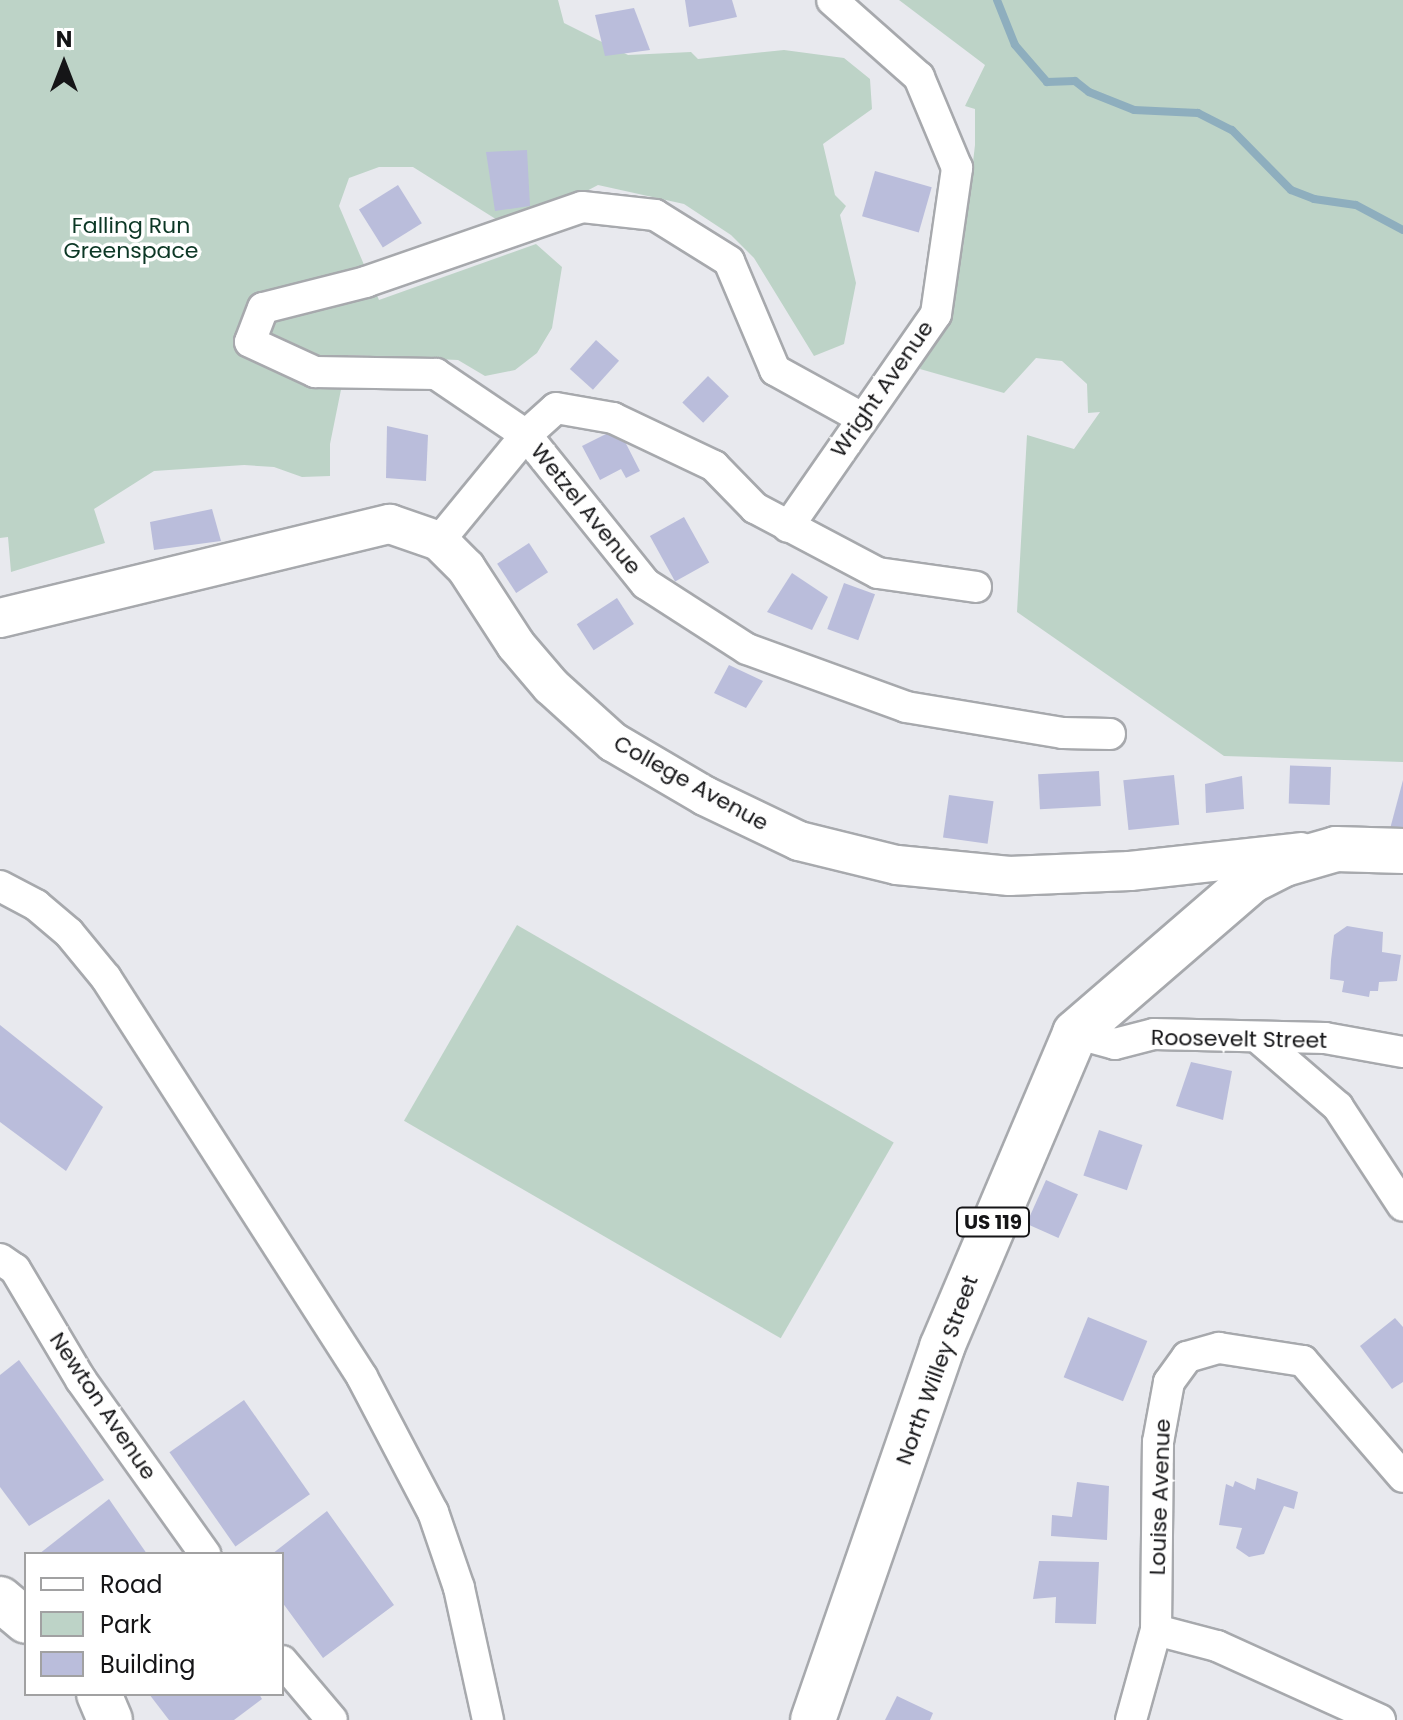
<!DOCTYPE html>
<style>
body{margin:0}
#map{position:relative;width:1403px;height:1720px;overflow:hidden;background:#e8e9ee;font-family:Poppins,sans-serif}
div>[style]{position:absolute}
[style*='--x']{left:calc(var(--x)*1px);top:calc(var(--y)*1px);width:calc(var(--w)*1px);rotate:calc(var(--a)*1deg)}
.green>*{inset:0;background:#bdd3c7;transform-origin:0 0}
.stream>*{height:8px;margin:-4px;padding:0 4px;transform-origin:4px;border-radius:4px;background:#8eaebe}
.building>*{inset:0;background:#babddb;transform-origin:0 0}
.roads{filter:drop-shadow(2px 0 #a7a9ad) drop-shadow(-2px 0 #a7a9ad) drop-shadow(0 2px #a7a9ad) drop-shadow(0 -2px #a7a9ad)}
.minor>*{height:30px;margin:-15px;padding:0 15px;transform-origin:15px;border-radius:15px;background:#fff}
.tertiary>*{height:38px;margin:-19px;padding:0 19px;transform-origin:19px;border-radius:19px;background:#fff}
.primary>*{height:44px;margin:-22px;padding:0 22px;transform-origin:22px;border-radius:22px;background:#fff}
span{translate:-50% -50%;white-space:nowrap;text-align:center;line-height:1.15;-webkit-text-stroke:7px #fff;paint-order:stroke}
.shield-label span{padding:2px 6px;background:#fff;border:2px solid;border-radius:6px;-webkit-text-stroke-width:0}
.shield-label{font-size:20px;color:#151517;font-weight:700}
.park-label{font-size:22px;color:#0c3725}
.street-label{font-size:22px;color:#151517}
.legend{position:absolute;left:24px;top:1552px;width:260px;height:144px;box-sizing:border-box;background:#fff;border:2px solid #a1a1a2;margin:0;padding:10px 14px;list-style:none;font-size:24px;color:#151517}
.legend li{display:flex;align-items:center;gap:16px;height:40px}
.legend b{width:40px;border:2px solid #a1a1a2}
.north{position:absolute;left:24px;top:24px;width:80px;height:80px;-webkit-text-stroke:6px #fff;paint-order:stroke;rotate:0deg;font-size:22px;font-weight:700;line-height:32px;text-align:center;color:#151517}
.north::after{content:'';display:block;margin:auto;width:28px;height:36px;background:#151517;clip-path:polygon(50% 0,100% 100%,50% 72%,0 100%)}
</style>
<div id="map">
<div class="green">
<i style="clip-path:polygon(0 0,558px 0,564px 23px,628px 55px,691px 52px,698px 59px,784px 50px,844px 58px,870px 79px,872px 109px,823px 144px,835px 195px,846px 206px,840px 215px,856px 283px,844px 344px,814px 356px,754px 258px,731px 235px,684px 204px,598px 185px,513px 230px,413px 167px,379px 167px,349px 178px,339px 206px,379px 300px,536px 244px,562px 267px,552px 328px,537px 353px,515px 370px,485px 376px,458px 360px,348px 355px,330px 444px,330px 476px,302px 477px,274px 467px,244px 465px,154px 471px,94px 509px,105px 543px,11px 572px,8px 537px,0 538px)"></i>
<i style="clip-path:polygon(899px 0,1403px 0,1403px 762px,1224px 756px,1017px 612px,1027px 435px,1074px 449px,1100px 412px,1088px 413px,1087px 384px,1062px 361px,1036px 358px,1004px 393px,920px 369px,963px 248px,975px 145px,975px 109px,965px 106px,985px 65px)"></i>
<i style="left:517px;top:925px;width:435px;height:226px;rotate:30deg"></i>
</div>
<div class="stream">
<i style="--x:997;--y:0;--w:48;--a:68.2"></i>
<i style="--x:1015;--y:45;--w:49;--a:49.1"></i>
<i style="--x:1047;--y:82;--w:28;--a:-2"></i>
<i style="--x:1075;--y:81;--w:18;--a:38"></i>
<i style="--x:1089;--y:92;--w:48;--a:21.8"></i>
<i style="--x:1134;--y:110;--w:64;--a:2.7"></i>
<i style="--x:1198;--y:113;--w:38;--a:27"></i>
<i style="--x:1232;--y:130;--w:84;--a:45.5"></i>
<i style="--x:1291;--y:190;--w:25;--a:21"></i>
<i style="--x:1314;--y:199;--w:42;--a:8.1"></i>
<i style="--x:1356;--y:205;--w:53;--a:28"></i>
</div>
<div class="building">
<i style="clip-path:polygon(685px 0,732px 0,737px 17px,689px 27px)"></i>
<i style="clip-path:polygon(634px 8px,650px 50px,605px 56px,595px 15px)"></i>
<i style="clip-path:polygon(527px 150px,530px 206px,495px 211px,486px 152px)"></i>
<i style="left:875px;top:171px;width:59px;height:47px;rotate:16deg"></i>
<i style="left:398px;top:185px;width:45px;height:46px;rotate:58deg"></i>
<i style="left:596px;top:340px;width:31px;height:39px;rotate:42deg"></i>
<i style="left:708px;top:376px;width:29px;height:37px;rotate:44deg"></i>
<i style="clip-path:polygon(387px 426px,428px 435px,426px 481px,386px 478px)"></i>
<i style="clip-path:polygon(618px 428px,640px 471px,626px 478px,621px 469px,600px 480px,582px 446px)"></i>
<i style="clip-path:polygon(212px 509px,221px 541px,154px 550px,150px 522px)"></i>
<i style="left:684px;top:517px;width:52px;height:39px;rotate:61deg"></i>
<i style="left:529px;top:543px;width:35px;height:38px;rotate:57deg"></i>
<i style="clip-path:polygon(792px 573px,828px 597px,812px 630px,767px 612px)"></i>
<i style="left:844px;top:583px;width:33px;height:49px;rotate:20deg"></i>
<i style="left:617px;top:598px;width:31px;height:48px;rotate:57deg"></i>
<i style="clip-path:polygon(729px 665px,763px 681px,746px 708px,714px 693px)"></i>
<i style="left:1331px;top:767px;width:38px;height:41px;rotate:92deg"></i>
<i style="left:1099px;top:771px;width:35px;height:61px;rotate:87deg"></i>
<i style="left:1174px;top:775px;width:50px;height:51px;rotate:84deg"></i>
<i style="clip-path:polygon(1242px 776px,1244px 809px,1206px 813px,1205px 784px)"></i>
<i style="clip-path:polygon(1403px 780px,1403px 832px,1390px 829px)"></i>
<i style="left:949px;top:795px;width:45px;height:43px;rotate:8deg"></i>
<i style="clip-path:polygon(1347px 926px,1383px 932px,1382px 952px,1401px 955px,1397px 981px,1379px 982px,1378px 991px,1370px 991px,1369px 997px,1342px 992px,1344px 981px,1330px 979px,1331px 960px,1334px 935px)"></i>
<i style="clip-path:polygon(0 1025px,103px 1107px,66px 1171px,0 1122px)"></i>
<i style="clip-path:polygon(1191px 1062px,1232px 1071px,1223px 1120px,1176px 1106px)"></i>
<i style="left:1099px;top:1130px;width:46px;height:48px;rotate:19deg"></i>
<i style="left:1046px;top:1180px;width:35px;height:48px;rotate:24deg"></i>
<i style="left:1088px;top:1317px;width:64px;height:65px;rotate:22deg"></i>
<i style="clip-path:polygon(1395px 1318px,1403px 1327px,1403px 1382px,1392px 1389px,1360px 1346px)"></i>
<i style="clip-path:polygon(19px 1360px,104px 1480px,29px 1526px,0 1487px,0 1375px)"></i>
<i style="left:244px;top:1400px;width:115px;height:91px;rotate:55deg"></i>
<i style="clip-path:polygon(1257px 1478px,1298px 1492px,1294px 1509px,1284px 1506px,1264px 1554px,1249px 1557px,1236px 1548px,1242px 1528px,1219px 1525px,1226px 1484px,1233px 1487px,1235px 1481px,1255px 1490px)"></i>
<i style="clip-path:polygon(1077px 1482px,1109px 1486px,1107px 1540px,1051px 1536px,1052px 1515px,1072px 1517px)"></i>
<i style="clip-path:polygon(109px 1499px,147px 1554px,39px 1554px)"></i>
<i style="clip-path:polygon(327px 1511px,394px 1605px,323px 1658px,282px 1602px,282px 1554px,272px 1554px)"></i>
<i style="clip-path:polygon(1039px 1561px,1099px 1562px,1096px 1624px,1055px 1623px,1056px 1597px,1033px 1599px)"></i>
<i style="clip-path:polygon(149px 1694px,259px 1694px,262px 1699px,234px 1720px,169px 1720px)"></i>
<i style="clip-path:polygon(897px 1696px,933px 1713px,930px 1720px,885px 1720px)"></i>
</div>
<div class="roads">
<div class="minor">
<i style="--x:860;--y:417;--w:97;--a:-151.1"></i>
<i style="--x:775;--y:370;--w:118;--a:-112.9"></i>
<i style="--x:729;--y:261;--w:87;--a:-148.1"></i>
<i style="--x:655;--y:215;--w:73;--a:-173.7"></i>
<i style="--x:582;--y:207;--w:229;--a:160.9"></i>
<i style="--x:366;--y:282;--w:106;--a:165.8"></i>
<i style="--x:263;--y:308;--w:36;--a:111"></i>
<i style="--x:250;--y:342;--w:72;--a:24.8"></i>
<i style="--x:315;--y:372;--w:121;--a:0.9"></i>
<i style="--x:436;--y:374;--w:109;--a:34.1"></i>
<i style="--x:526;--y:435;--w:191;--a:51.2"></i>
<i style="--x:646;--y:584;--w:120;--a:32.8"></i>
<i style="--x:747;--y:649;--w:169;--a:20"></i>
<i style="--x:906;--y:707;--w:159;--a:9.4"></i>
<i style="--x:1063;--y:733;--w:47;--a:1.2"></i>
<i style="--x:788;--y:527;--w:259;--a:-55.2"></i>
<i style="--x:936;--y:314;--w:148;--a:-81.8"></i>
<i style="--x:957;--y:168;--w:99;--a:-112.7"></i>
<i style="--x:919;--y:77;--w:116;--a:-138.5"></i>
<i style="--x:439;--y:541;--w:137;--a:-50.6"></i>
<i style="--x:526;--y:435;--w:40;--a:-42"></i>
<i style="--x:556;--y:408;--w:58;--a:10"></i>
<i style="--x:613;--y:418;--w:112;--a:25.4"></i>
<i style="--x:714;--y:466;--w:59;--a:45.7"></i>
<i style="--x:755;--y:508;--w:139;--a:27.9"></i>
<i style="--x:878;--y:573;--w:99;--a:8.1"></i>
<i style="--x:0;--y:886;--w:41;--a:27.8"></i>
<i style="--x:36;--y:905;--w:43;--a:40.3"></i>
<i style="--x:69;--y:933;--w:58;--a:50.6"></i>
<i style="--x:106;--y:978;--w:474;--a:57.3"></i>
<i style="--x:362;--y:1377;--w:153;--a:62.3"></i>
<i style="--x:433;--y:1512;--w:80;--a:71.1"></i>
<i style="--x:459;--y:1588;--w:135;--a:77.6"></i>
<i style="--x:1075;--y:1033;--w:41;--a:15.4"></i>
<i style="--x:1115;--y:1044;--w:40;--a:-14.4"></i>
<i style="--x:1154;--y:1034;--w:171;--a:1.3"></i>
<i style="--x:1325;--y:1038;--w:79;--a:10.2"></i>
<i style="--x:1257;--y:1037;--w:107;--a:40.8"></i>
<i style="--x:1338;--y:1107;--w:118;--a:56.7"></i>
<i style="--x:0;--y:1259;--w:18;--a:34"></i>
<i style="--x:15;--y:1269;--w:129;--a:59.3"></i>
<i style="--x:81;--y:1380;--w:214;--a:54.5"></i>
<i style="--x:1156;--y:1630;--w:63;--a:14.7"></i>
<i style="--x:1217;--y:1646;--w:179;--a:24.4"></i>
<i style="--x:282;--y:1661;--w:77;--a:49.7"></i>
<i style="--x:1131;--y:1720;--w:93;--a:-74.5"></i>
<i style="--x:1156;--y:1630;--w:188;--a:-89.4"></i>
<i style="--x:1158;--y:1442;--w:61;--a:-79.6"></i>
<i style="--x:1169;--y:1382;--w:31;--a:-54"></i>
<i style="--x:1187;--y:1357;--w:33;--a:-16"></i>
<i style="--x:1219;--y:1348;--w:85;--a:8.8"></i>
<i style="--x:1303;--y:1361;--w:153;--a:49.2"></i>
</div>
<div class="tertiary">
<i style="--x:0;--y:618;--w:401;--a:-13.6"></i>
<i style="--x:390;--y:524;--w:52;--a:19.1"></i>
<i style="--x:439;--y:541;--w:38;--a:45"></i>
<i style="--x:466;--y:568;--w:92;--a:57"></i>
<i style="--x:516;--y:645;--w:54;--a:49.5"></i>
<i style="--x:551;--y:686;--w:84;--a:42.1"></i>
<i style="--x:613;--y:742;--w:107;--a:30.4"></i>
<i style="--x:705;--y:796;--w:104;--a:25.6"></i>
<i style="--x:799;--y:841;--w:101;--a:13.8"></i>
<i style="--x:897;--y:865;--w:113;--a:5.6"></i>
<i style="--x:1009;--y:876;--w:121;--a:-2.4"></i>
<i style="--x:1130;--y:871;--w:172;--a:-6.3"></i>
</div>
<div class="primary">
<i style="--x:0;--y:1599;--w:34;--a:40"></i>
<i style="--x:99;--y:1694;--w:28;--a:67"></i>
<i style="--x:813;--y:1720;--w:395;--a:-70.9"></i>
<i style="--x:942;--y:1347;--w:341;--a:-67"></i>
<i style="--x:1075;--y:1033;--w:233;--a:-40.8"></i>
<i style="--x:1251;--y:881;--w:37;--a:-27"></i>
<i style="--x:1284;--y:864;--w:54;--a:-16.1"></i>
<i style="--x:1336;--y:849;--w:67;--a:1.7"></i>
</div>
</div>
<div class="shield-label">
<span style="left:993px;top:1222px">US 119</span>
</div>
<div class="park-label">
<span style="left:131px;top:238px">Falling Run<br>Greenspace</span>
</div>
<div class="street-label">
<span style="left:882px;top:389px;rotate:-55deg">Wright Avenue</span>
<span style="left:586px;top:509px;rotate:51deg">Wetzel Avenue</span>
<span style="left:691px;top:783px;rotate:29deg">College Avenue</span>
<span style="left:1239px;top:1039px;rotate:1deg">Roosevelt Street</span>
<span style="left:937px;top:1370px;rotate:-70deg">North Willey Street</span>
<span style="left:103px;top:1406px;rotate:56deg">Newton Avenue</span>
<span style="left:1160px;top:1497px;rotate:-88deg">Louise Avenue</span>
</div>
<ul class="legend">
<li><b style="height:10px;background:#fff"></b>Road</li>
<li><b style="height:22px;background:#bdd3c7"></b>Park</li>
<li><b style="height:22px;background:#babddb"></b>Building</li>
</ul>
<div class="north">N</div>
</div>
